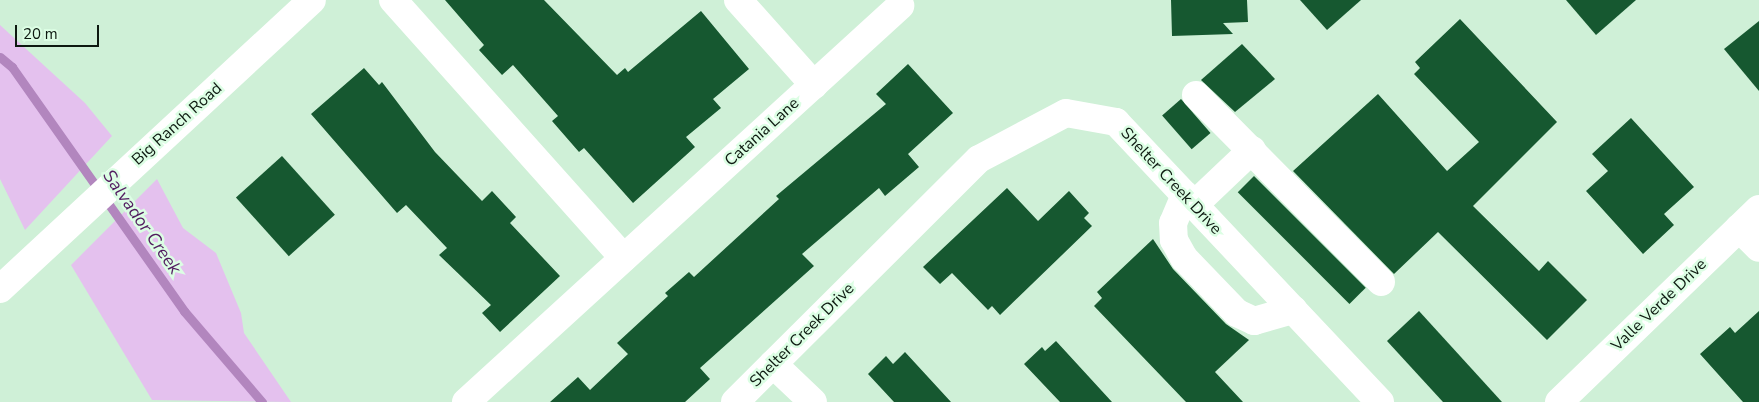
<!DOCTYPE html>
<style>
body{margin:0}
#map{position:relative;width:1759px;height:402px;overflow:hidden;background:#cff0d7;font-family:"Nunito Sans",sans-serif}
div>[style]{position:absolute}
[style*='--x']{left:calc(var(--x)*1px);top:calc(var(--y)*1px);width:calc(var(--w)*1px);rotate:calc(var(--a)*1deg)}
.green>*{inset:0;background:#e4c1ee}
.stream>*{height:9px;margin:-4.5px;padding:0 4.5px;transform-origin:4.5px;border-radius:4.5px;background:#b286be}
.building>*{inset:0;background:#165830;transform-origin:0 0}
.minor>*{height:28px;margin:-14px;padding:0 14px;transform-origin:14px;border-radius:14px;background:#fff}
span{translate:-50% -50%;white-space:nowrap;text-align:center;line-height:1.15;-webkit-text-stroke:5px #dcfee4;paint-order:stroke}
.street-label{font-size:16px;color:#0d1910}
.water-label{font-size:18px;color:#521c60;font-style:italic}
.scale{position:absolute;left:15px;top:25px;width:84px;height:22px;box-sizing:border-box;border:2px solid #0d1910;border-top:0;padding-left:6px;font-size:15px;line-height:18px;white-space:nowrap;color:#0d1910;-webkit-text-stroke:4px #dcfee4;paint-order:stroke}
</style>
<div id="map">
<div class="green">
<i style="clip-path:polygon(0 25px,85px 103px,112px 136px,25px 230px,0 179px)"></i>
<i style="clip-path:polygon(157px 179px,183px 228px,216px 253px,241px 313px,244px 333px,291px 402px,152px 400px,71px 265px)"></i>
</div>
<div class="stream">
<i style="--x:0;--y:57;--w:16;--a:40"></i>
<i style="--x:12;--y:67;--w:299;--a:54.8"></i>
<i style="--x:184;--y:311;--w:120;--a:49.4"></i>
</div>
<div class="building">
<i style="clip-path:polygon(445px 0,544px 0,617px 75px,625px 68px,628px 72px,701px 11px,749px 69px,713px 99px,721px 108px,686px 137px,695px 147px,633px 203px,584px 148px,579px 152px,552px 121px,558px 116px,513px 65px,502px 75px,479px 50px,484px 45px)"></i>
<i style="clip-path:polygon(1171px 0,1247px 0,1248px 22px,1223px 23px,1233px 34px,1172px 36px)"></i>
<i style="clip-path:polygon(1300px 0,1361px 0,1327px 30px)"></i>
<i style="clip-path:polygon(1566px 0,1636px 0,1596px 35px)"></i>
<i style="clip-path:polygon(1460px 19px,1557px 122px,1473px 206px,1539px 271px,1548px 261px,1587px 300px,1547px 340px,1438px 232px,1394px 274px,1293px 171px,1378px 94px,1447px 171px,1479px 142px,1414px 74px,1420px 68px,1415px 62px)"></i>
<i style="clip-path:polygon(1759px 21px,1759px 91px,1724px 49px)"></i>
<i style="clip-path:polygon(1242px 44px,1275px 79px,1235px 112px,1201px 80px)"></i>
<i style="clip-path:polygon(908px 64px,953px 113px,908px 154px,919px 167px,885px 196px,879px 188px,802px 254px,814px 266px,700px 368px,710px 379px,685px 402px,550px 402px,578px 377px,590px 390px,628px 354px,617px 343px,668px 296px,665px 293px,689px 272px,694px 277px,779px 199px,776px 196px,886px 104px,876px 94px)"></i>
<i style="clip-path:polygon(364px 68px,379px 85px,382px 82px,435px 152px,482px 201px,492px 191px,516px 217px,510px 223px,560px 276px,500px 332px,482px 313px,491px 305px,439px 255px,447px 248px,406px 205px,397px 213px,311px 114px)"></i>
<i style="left:1181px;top:99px;width:45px;height:25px;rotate:49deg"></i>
<i style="clip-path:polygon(1631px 118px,1694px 187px,1664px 214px,1674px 225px,1643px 254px,1586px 191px,1608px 171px,1592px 154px)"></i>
<i style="left:282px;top:156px;width:79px;height:62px;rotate:48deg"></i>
<i style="left:1254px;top:176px;width:158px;height:23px;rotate:45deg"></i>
<i style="clip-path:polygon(1007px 188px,1038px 221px,1069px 191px,1089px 213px,1084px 218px,1092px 226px,1000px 315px,992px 306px,988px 310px,952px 273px,940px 284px,923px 267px)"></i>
<i style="clip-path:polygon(1153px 239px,1173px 269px,1226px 324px,1249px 340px,1215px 372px,1243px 402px,1186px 402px,1094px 306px,1102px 298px,1097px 292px)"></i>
<i style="clip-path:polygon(1419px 311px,1502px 402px,1443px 402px,1387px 341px)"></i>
<i style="clip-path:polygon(1759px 311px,1759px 402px,1743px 402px,1700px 354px,1730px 327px,1735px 333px)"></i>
<i style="clip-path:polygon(1056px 341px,1112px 402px,1060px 402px,1024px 364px,1042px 347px,1045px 351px)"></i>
<i style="clip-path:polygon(905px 352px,951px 402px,894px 402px,868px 374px,886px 356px,893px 364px)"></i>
</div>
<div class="minor">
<i style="--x:393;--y:0;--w:346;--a:48.2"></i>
<i style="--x:738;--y:0;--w:114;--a:48.2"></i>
<i style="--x:1196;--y:95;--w:263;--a:45.3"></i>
<i style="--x:1185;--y:195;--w:30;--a:113"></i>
<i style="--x:1173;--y:223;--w:17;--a:87"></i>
<i style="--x:1174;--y:240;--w:21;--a:61"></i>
<i style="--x:1184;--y:258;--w:76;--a:46.1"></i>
<i style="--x:1237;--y:313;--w:19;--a:25"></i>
<i style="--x:1254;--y:321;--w:41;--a:-15.8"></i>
<i style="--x:1194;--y:205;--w:80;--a:-43.5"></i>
<i style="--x:1739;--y:228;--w:28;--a:45"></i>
<i style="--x:0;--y:289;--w:425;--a:-42.8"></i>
<i style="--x:773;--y:364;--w:55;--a:43.5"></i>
<i style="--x:466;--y:402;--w:588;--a:-42.38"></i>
<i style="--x:735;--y:402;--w:344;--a:-44.9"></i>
<i style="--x:979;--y:159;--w:98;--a:-27.9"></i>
<i style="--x:1066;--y:113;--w:51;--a:10.2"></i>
<i style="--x:1116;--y:122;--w:385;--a:46.7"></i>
<i style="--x:1559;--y:402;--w:278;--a:-44"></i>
</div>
<div class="street-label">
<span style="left:177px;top:124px;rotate:-42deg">Big Ranch Road</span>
<span style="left:762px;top:132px;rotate:-42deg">Catania Lane</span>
<span style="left:1171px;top:181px;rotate:47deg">Shelter Creek Drive</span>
<span style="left:1659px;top:305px;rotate:-44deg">Valle Verde Drive</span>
<span style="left:802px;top:335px;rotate:-45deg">Shelter Creek Drive</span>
</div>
<div class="water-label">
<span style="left:142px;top:222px;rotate:55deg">Salvador Creek</span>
</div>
<div class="scale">20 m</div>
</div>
